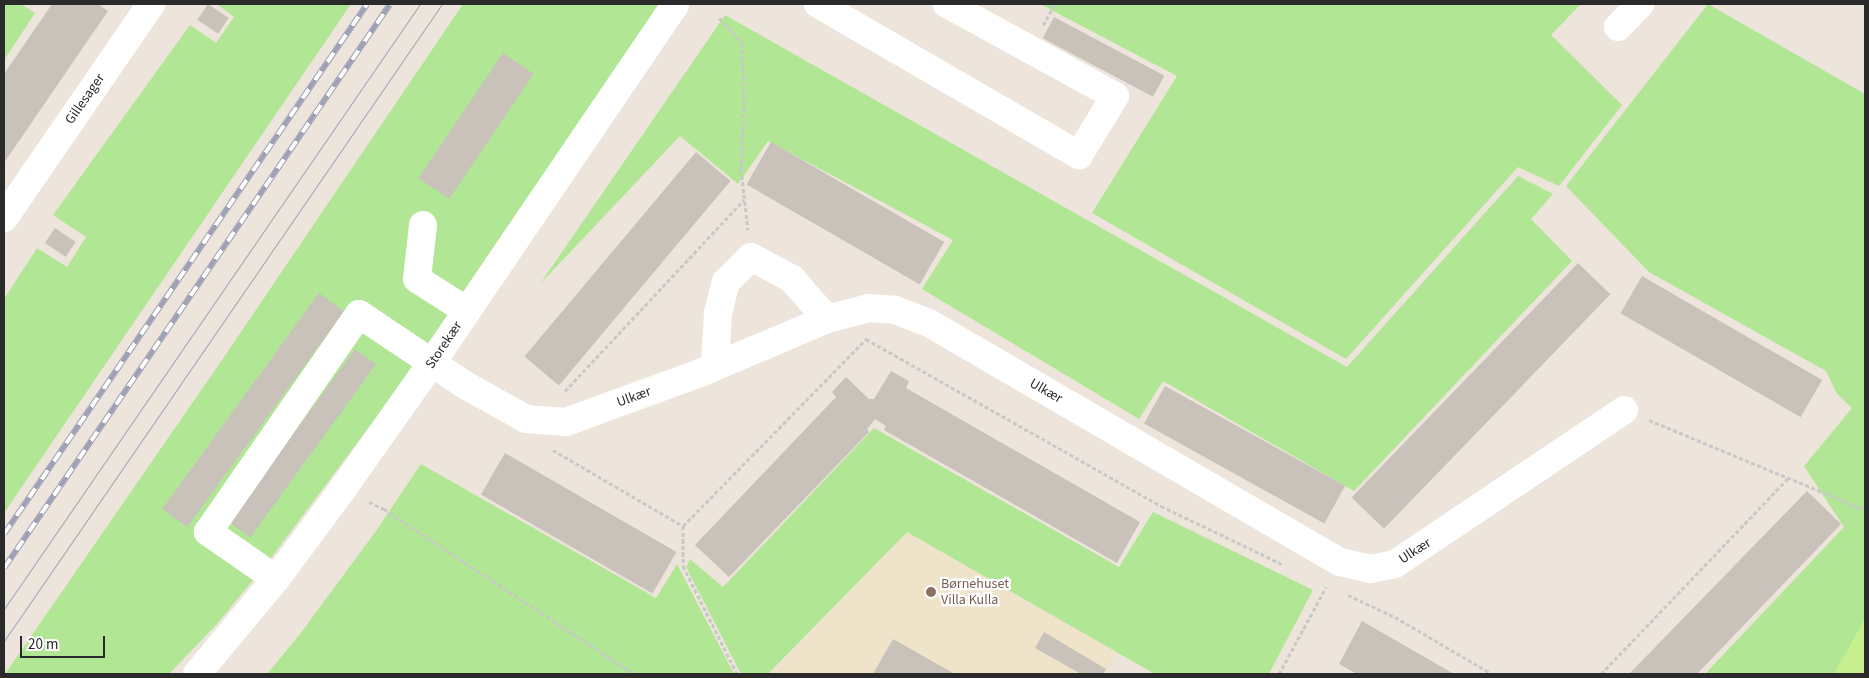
<!DOCTYPE html>
<meta charset="utf-8">
<style>
body{margin:0}
#map{position:relative;width:1869px;height:678px;overflow:hidden;background:#ede5db;font-family:"Source Sans 3",sans-serif}
div>[style]{position:absolute}
[style*='--x']{left:calc(var(--x)*1px);top:calc(var(--y)*1px);width:calc(var(--w)*1px);rotate:calc(var(--a)*1deg)}
.education>*{inset:0;background:#efe3c9}
.green>*{inset:0;background:#b1e694}
.pitch>*{inset:0;background:#c7ee8f}
.building>*{inset:0;background:#c8c2bb;transform-origin:0 0}
.path>*{height:3px;margin-top:-1.5px;transform-origin:0;background:repeating-linear-gradient(90deg,#c8c8c8 0 4px,transparent 0 6.5px)}
.minor>*{height:28px;margin:-14px;padding:0 14px;transform-origin:14px;border-radius:14px;background:#fff}
.tram>*{height:1px;margin:-0.5px;padding:0 0.5px;transform-origin:0.5px;border-radius:0.5px;background:#9da1b5}
.rail>*{height:5.5px;margin-top:-2.75px;transform-origin:0;background:repeating-linear-gradient(90deg,#fff 0 11px,#9da1b5 0 22px);box-sizing:border-box;border-block:1px solid #9da1b5}
.dots>*{width:14px;height:14px;translate:-50% -50%;box-sizing:border-box;border:2px solid #fff;border-radius:50%}
span{translate:-50% -50%;white-space:nowrap;text-align:center;line-height:1.15;-webkit-text-stroke:4.5px #fff;paint-order:stroke}
.street-label{font-size:14px;color:#2a2a2a}
.education-label{font-size:14px;color:#785e54}
.left{translate:0 -50%;text-align:left}
.frame{position:absolute;inset:0;border:5px solid #2a2a2a;pointer-events:none}
.scale{position:absolute;left:20px;top:636px;width:85px;height:22px;box-sizing:border-box;border:2px solid #2a2a2a;border-top:0;padding-left:6px;font-size:15px;line-height:18px;white-space:nowrap;color:#2a2a2a;-webkit-text-stroke:4px #fff;paint-order:stroke}
</style>
<div id="map">
<div class="education">
<i style="clip-path:polygon(907px 532px,1118px 653px,1106px 674px,770px 674px)"></i>
</div>
<div class="green">
<i style="clip-path:polygon(4px 4px,21px 4px,35px 13px,4px 60px)"></i>
<i style="clip-path:polygon(217px 4px,351px 4px,4px 513px,4px 299px,37px 248px,67px 267px,86px 237px,53px 215px,190px 25px,216px 43px,234px 17px)"></i>
<i style="clip-path:polygon(463px 4px,660px 4px,396px 391px,268px 562px,216px 625px,169px 674px,5px 674px,222px 360px)"></i>
<i style="clip-path:polygon(1040px 4px,1581px 4px,1551px 35px,1622px 105px,1559px 186px,1518px 167px,1346px 359px,1092px 213px,1177px 76px)"></i>
<i style="clip-path:polygon(1708px 4px,1865px 94px,1865px 674px,1705px 674px,1844px 527px,1804px 466px,1852px 408px,1837px 394px,1826px 371px,1649px 272px,1566px 186px)"></i>
<i style="clip-path:polygon(725px 15px,1347px 367px,1518px 176px,1553px 194px,1531px 219px,1572px 261px,1354px 491px,1163px 381px,1139px 419px,922px 289px,953px 240px,768px 141px,738px 184px,680px 136px,540px 284px)"></i>
<i style="clip-path:polygon(874px 428px,1119px 567px,1153px 512px,1313px 590px,1269px 674px,1155px 674px,907px 532px,768px 674px,741px 674px,686px 567px,690px 559px,723px 587px)"></i>
<i style="clip-path:polygon(421px 464px,656px 598px,677px 564px,734px 674px,267px 674px,300px 634px,376px 531px)"></i>
</div>
<div class="pitch">
<i style="clip-path:polygon(1865px 618px,1865px 674px,1834px 674px)"></i>
</div>
<div class="building">
<i style="clip-path:polygon(52px 4px,98px 4px,108px 11px,4px 163px,4px 74px)"></i>
<i style="left:208px;top:4px;width:25px;height:19px;rotate:34deg"></i>
<i style="left:1054px;top:17px;width:125px;height:24px;rotate:28deg"></i>
<i style="left:503px;top:53px;width:37px;height:151px;rotate:34deg"></i>
<i style="left:771px;top:142px;width:200px;height:49px;rotate:30deg"></i>
<i style="left:696px;top:152px;width:45px;height:267px;rotate:40deg"></i>
<i style="left:55px;top:228px;width:25px;height:18px;rotate:34deg"></i>
<i style="left:1578px;top:263px;width:45px;height:326px;rotate:44deg"></i>
<i style="left:1642px;top:276px;width:208px;height:43px;rotate:30deg"></i>
<i style="left:319px;top:293px;width:31px;height:267px;rotate:36deg"></i>
<i style="left:355px;top:349px;width:26px;height:214px;rotate:36deg"></i>
<i style="clip-path:polygon(891px 371px,909px 381px,906px 388px,1140px 522px,1117px 563px,884px 430px,886px 426px,875px 419px,867px 429px,869px 432px,729px 577px,695px 545px,836px 397px,832px 392px,846px 377px,869px 399px,874px 399px)"></i>
<i style="left:1165px;top:386px;width:206px;height:43px;rotate:29deg"></i>
<i style="left:505px;top:453px;width:198px;height:48px;rotate:30deg"></i>
<i style="clip-path:polygon(1807px 491px,1841px 524px,1697px 674px,1629px 674px)"></i>
<i style="clip-path:polygon(1362px 621px,1454px 674px,1357px 674px,1339px 664px)"></i>
<i style="clip-path:polygon(1044px 632px,1106px 669px,1103px 674px,1081px 674px,1035px 648px)"></i>
<i style="clip-path:polygon(893px 639px,955px 674px,873px 674px)"></i>
</div>
<div class="path">
<i style="--x:719;--y:18;--w:34;--a:47"></i>
<i style="--x:742;--y:43;--w:58;--a:88"></i>
<i style="--x:744;--y:101;--w:68;--a:92.5"></i>
<i style="--x:741;--y:169;--w:61;--a:83.5"></i>
<i style="--x:1043;--y:25;--w:24;--a:-60"></i>
<i style="--x:866;--y:339;--w:339;--a:29.5"></i>
<i style="--x:1161;--y:506;--w:136;--a:25.6"></i>
<i style="--x:565;--y:391;--w:262;--a:-46.9"></i>
<i style="--x:1649;--y:420;--w:234;--a:22.6"></i>
<i style="--x:553;--y:450;--w:151;--a:30.3"></i>
<i style="--x:683;--y:526;--w:263;--a:-45.6"></i>
<i style="--x:369;--y:502;--w:17;--a:25"></i>
<i style="--x:384;--y:509;--w:300;--a:33.4"></i>
<i style="--x:683;--y:526;--w:40;--a:90"></i>
<i style="--x:683;--y:566;--w:121;--a:63.4"></i>
<i style="--x:1348;--y:595;--w:52;--a:25.1"></i>
<i style="--x:1395;--y:617;--w:113;--a:30.4"></i>
<i style="--x:1279;--y:674;--w:99;--a:-61.6"></i>
<i style="--x:1601;--y:674;--w:271;--a:-46.3"></i>
</div>
<div class="minor">
<i style="--x:818;--y:4;--w:302;--a:30.1"></i>
<i style="--x:1079;--y:155;--w:69;--a:-58.6"></i>
<i style="--x:1115;--y:96;--w:192;--a:-151.3"></i>
<i style="--x:1618;--y:27;--w:32;--a:-46"></i>
<i style="--x:4;--y:218;--w:260;--a:-55.5"></i>
<i style="--x:423;--y:225;--w:54;--a:96.3"></i>
<i style="--x:417;--y:279;--w:59;--a:32.6"></i>
<i style="--x:715;--y:366;--w:53;--a:-86.8"></i>
<i style="--x:718;--y:313;--w:32;--a:-76"></i>
<i style="--x:726;--y:282;--w:35;--a:-45"></i>
<i style="--x:751;--y:257;--w:47;--a:28.2"></i>
<i style="--x:792;--y:279;--w:53;--a:48.8"></i>
<i style="--x:276;--y:579;--w:83;--a:-145.3"></i>
<i style="--x:208;--y:532;--w:265;--a:-55.3"></i>
<i style="--x:359;--y:314;--w:128;--a:33.8"></i>
<i style="--x:465;--y:385;--w:70;--a:29.1"></i>
<i style="--x:526;--y:419;--w:40;--a:4.3"></i>
<i style="--x:566;--y:422;--w:143;--a:-20.1"></i>
<i style="--x:700;--y:373;--w:138;--a:-23"></i>
<i style="--x:827;--y:319;--w:43;--a:-14.7"></i>
<i style="--x:869;--y:308;--w:26;--a:4"></i>
<i style="--x:895;--y:310;--w:36;--a:21"></i>
<i style="--x:929;--y:323;--w:475;--a:30.2"></i>
<i style="--x:1340;--y:562;--w:31;--a:13"></i>
<i style="--x:1370;--y:569;--w:25;--a:-11"></i>
<i style="--x:1395;--y:564;--w:276;--a:-33.9"></i>
<i style="--x:197;--y:674;--w:124;--a:-50.3"></i>
<i style="--x:276;--y:579;--w:111;--a:-53.4"></i>
<i style="--x:342;--y:490;--w:154;--a:-54.8"></i>
<i style="--x:431;--y:364;--w:435;--a:-55.8"></i>
</div>
<div class="tram">
<i style="--x:4;--y:609;--w:734;--a:-55.49"></i>
<i style="--x:4;--y:641;--w:773;--a:-55.49"></i>
</div>
<div class="rail">
<i style="--x:4;--y:534;--w:642;--a:-55.59"></i>
<i style="--x:4;--y:568;--w:683;--a:-55.61"></i>
</div>
<div class="dots">
<i style="left:931px;top:592px;background:#8d6e63"></i>
</div>
<div class="street-label">
<span style="left:85px;top:99px;rotate:-55deg">Gillesager</span>
<span style="left:444px;top:345px;rotate:-56deg">Storekær</span>
<span style="left:1046px;top:391px;rotate:30deg">Ulkær</span>
<span style="left:634px;top:397px;rotate:-20deg">Ulkær</span>
<span style="left:1415px;top:551px;rotate:-33deg">Ulkær</span>
</div>
<div class="education-label">
<span class="left" style="left:941px;top:592px">Børnehuset<br>Villa Kulla</span>
</div>
<div class="frame"></div>
<div class="scale">20 m</div>
</div>
